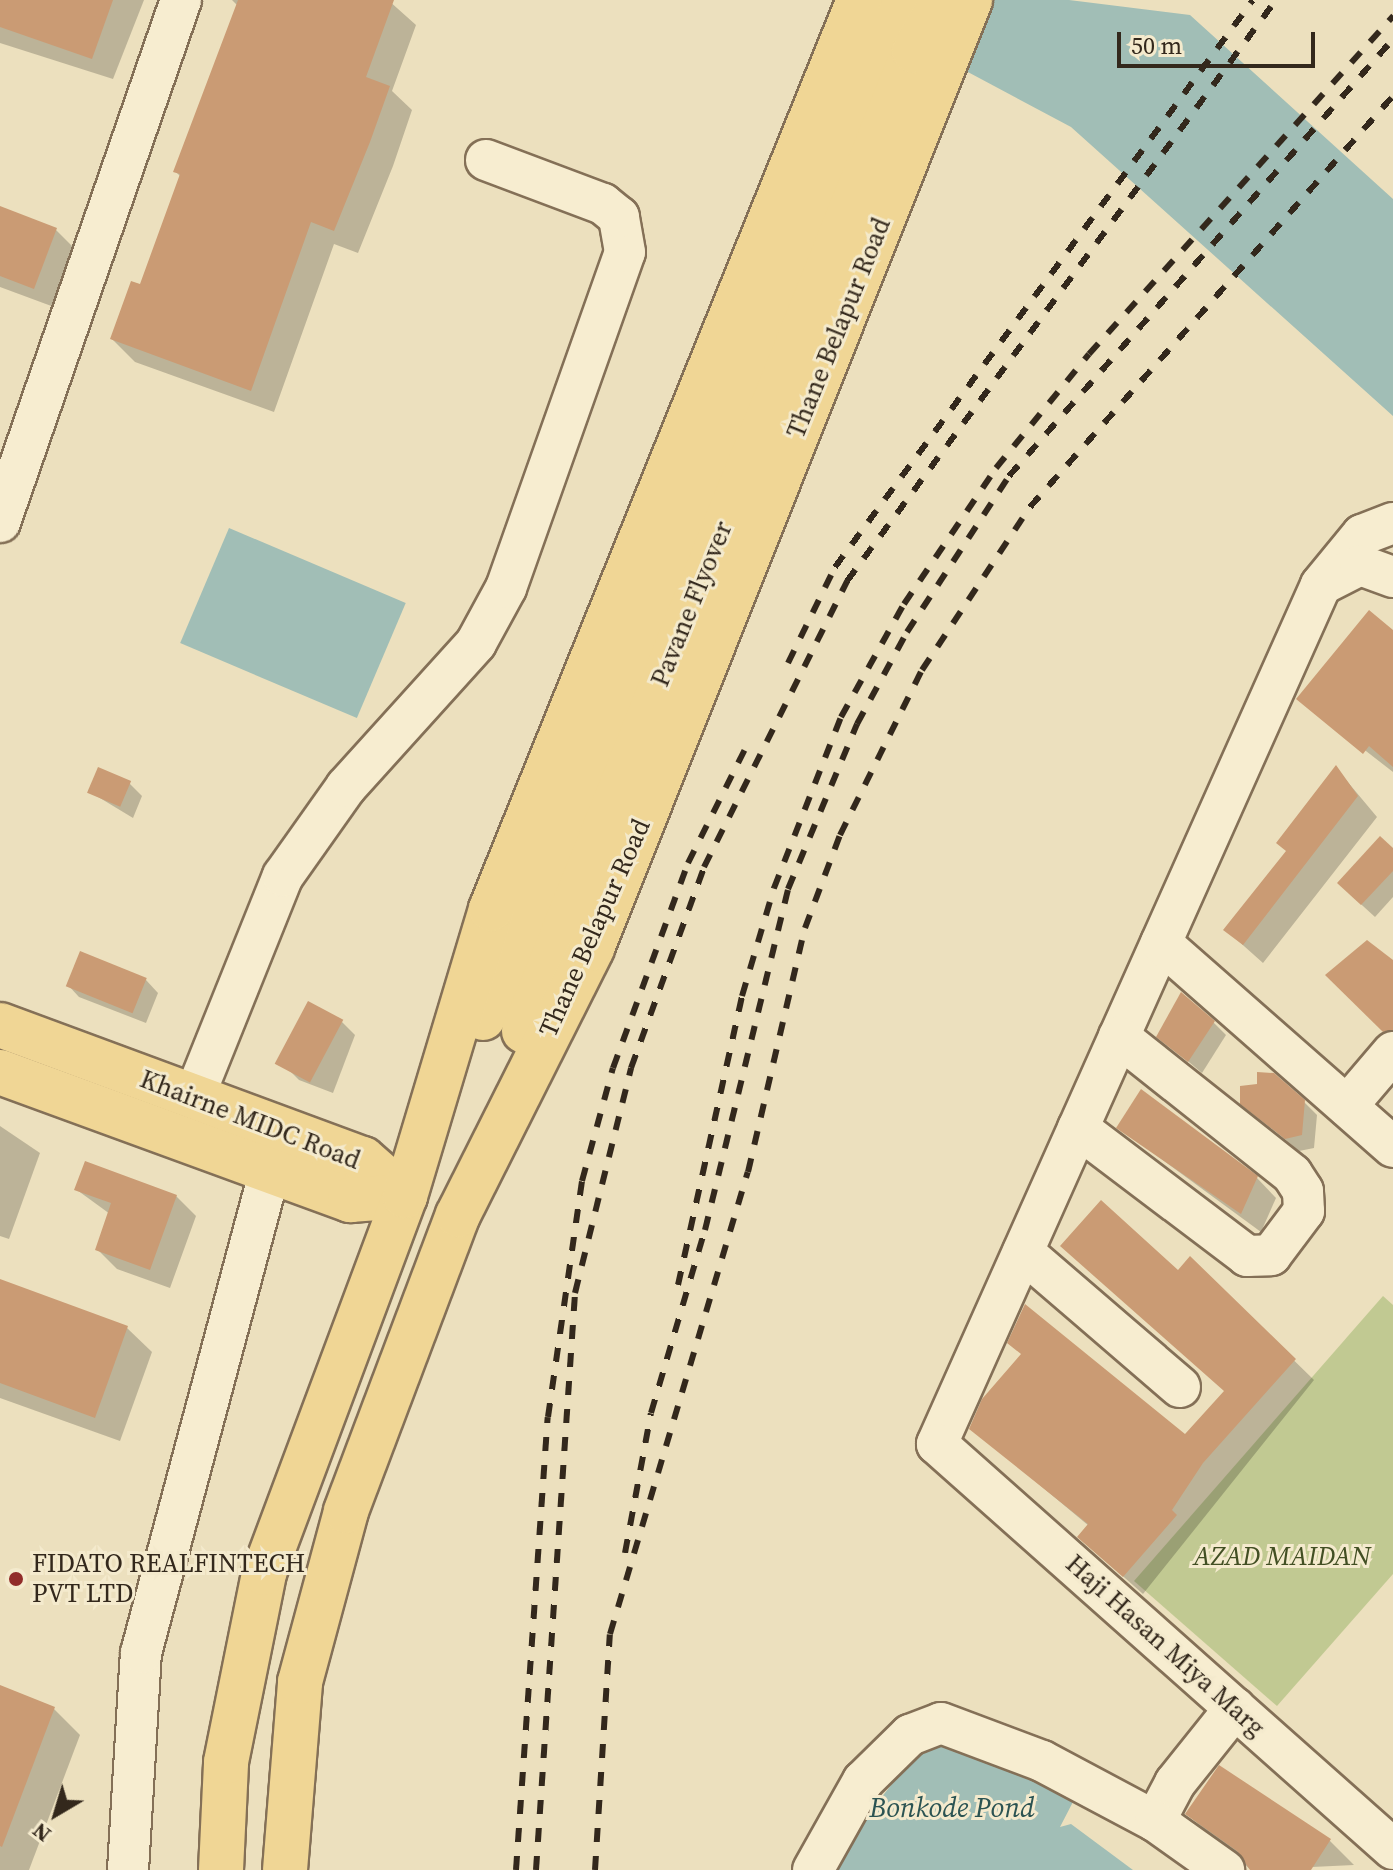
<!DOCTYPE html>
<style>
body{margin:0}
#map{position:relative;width:1393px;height:1870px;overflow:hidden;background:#ece0be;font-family:"Source Serif 4",serif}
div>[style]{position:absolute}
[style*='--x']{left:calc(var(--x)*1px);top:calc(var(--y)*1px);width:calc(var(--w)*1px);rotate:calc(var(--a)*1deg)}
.green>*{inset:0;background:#c1c992}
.water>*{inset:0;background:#a1beb6;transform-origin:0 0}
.shadow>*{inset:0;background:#0003}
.building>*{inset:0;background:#ca9b74;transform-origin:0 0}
.roads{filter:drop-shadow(2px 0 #847057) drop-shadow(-2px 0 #847057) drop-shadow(0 2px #847057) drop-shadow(0 -2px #847057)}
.minor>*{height:40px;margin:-20px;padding:0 20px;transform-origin:20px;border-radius:20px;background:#f7edd0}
.major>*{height:44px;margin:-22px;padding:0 22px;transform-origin:22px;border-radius:22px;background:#f0d695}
.rail>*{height:6px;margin-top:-3px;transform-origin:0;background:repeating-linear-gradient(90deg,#33281c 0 14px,transparent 0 28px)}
.dots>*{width:22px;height:22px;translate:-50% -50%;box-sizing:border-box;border:4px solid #f4eacd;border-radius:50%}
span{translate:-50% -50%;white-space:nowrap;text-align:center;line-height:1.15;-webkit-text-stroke:6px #f4eacd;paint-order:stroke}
.street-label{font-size:26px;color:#33281c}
.park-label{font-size:26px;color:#424f23;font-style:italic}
.poi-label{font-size:26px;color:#33281c}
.left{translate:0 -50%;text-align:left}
.water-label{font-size:28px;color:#2b5352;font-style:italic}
.north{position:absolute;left:16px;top:1774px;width:80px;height:80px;-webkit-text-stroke:6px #f4eacd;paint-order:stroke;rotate:218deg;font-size:22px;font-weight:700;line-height:32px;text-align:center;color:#33281c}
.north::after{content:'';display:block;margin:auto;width:28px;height:36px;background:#33281c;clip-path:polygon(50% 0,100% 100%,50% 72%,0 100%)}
.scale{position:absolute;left:1117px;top:32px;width:198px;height:36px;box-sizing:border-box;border:4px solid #33281c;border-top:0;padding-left:10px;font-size:24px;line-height:28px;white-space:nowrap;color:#33281c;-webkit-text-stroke:6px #f4eacd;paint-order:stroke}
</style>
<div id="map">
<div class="green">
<i style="clip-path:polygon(1383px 1296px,1393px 1305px,1393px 1574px,1277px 1706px,1134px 1581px)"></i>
</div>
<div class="water">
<i style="clip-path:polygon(833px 0,1069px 0,1190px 15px,1393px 199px,1393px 416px,1071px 127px)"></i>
<i style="left:229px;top:528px;width:192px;height:125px;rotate:23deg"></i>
<i style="clip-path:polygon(953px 1740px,1075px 1798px,1060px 1827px,1071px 1824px,1133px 1870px,825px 1870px,916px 1753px)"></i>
</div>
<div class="shadow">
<i style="clip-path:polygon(0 0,144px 0,113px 79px,0 43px)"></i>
<i style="clip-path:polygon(232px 0,388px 0,416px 25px,392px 91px,412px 110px,393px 166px,358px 253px,334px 244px,274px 412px,135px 362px,112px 339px,141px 287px,181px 177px,175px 171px,238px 6px)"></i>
<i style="clip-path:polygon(0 209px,56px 230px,75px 249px,54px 307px,0 287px)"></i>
<i style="clip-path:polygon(1393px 633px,1393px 772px,1299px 699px)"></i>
<i style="clip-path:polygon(1336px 768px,1377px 817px,1263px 963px,1226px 930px,1288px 852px)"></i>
<i style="clip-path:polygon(129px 783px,142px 796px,133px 818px,90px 792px)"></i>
<i style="clip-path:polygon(1393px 850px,1393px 897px,1375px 917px,1352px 896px)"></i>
<i style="clip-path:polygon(146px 980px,158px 993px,146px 1023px,79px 997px,67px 984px)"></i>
<i style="clip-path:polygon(342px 1022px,355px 1035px,333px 1093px,299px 1080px,286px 1067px)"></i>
<i style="clip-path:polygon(1213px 1022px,1226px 1035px,1202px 1073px,1158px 1036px)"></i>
<i style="clip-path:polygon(1303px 1101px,1317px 1115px,1314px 1148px,1299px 1151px,1242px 1103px)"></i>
<i style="clip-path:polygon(0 1126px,40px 1153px,9px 1239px,0 1236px)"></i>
<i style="clip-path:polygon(1119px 1128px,1257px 1178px,1276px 1198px,1261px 1232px)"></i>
<i style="clip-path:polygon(77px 1190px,176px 1196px,196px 1216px,170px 1288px,117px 1269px,97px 1249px,110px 1214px)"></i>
<i style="clip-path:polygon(1190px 1259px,1314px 1380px,1143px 1594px,1099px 1555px,1089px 1526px,971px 1428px,1185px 1437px,1225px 1392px,1178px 1272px)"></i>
<i style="clip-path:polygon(0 1282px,127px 1328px,152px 1352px,120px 1441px,0 1398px)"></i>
<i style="clip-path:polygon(0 1687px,54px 1709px,80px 1735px,29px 1870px,0 1870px)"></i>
<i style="clip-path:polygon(1187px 1814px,1330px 1841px,1354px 1865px,1251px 1870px)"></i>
</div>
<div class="building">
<i style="clip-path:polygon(0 0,113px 0,92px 59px,0 27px)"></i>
<i style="clip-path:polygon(238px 0,394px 0,366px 77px,390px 86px,370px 142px,334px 231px,311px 222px,251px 391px,110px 339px,131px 281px,140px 284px,180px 174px,173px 172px)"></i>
<i style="clip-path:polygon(0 206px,57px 228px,34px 289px,0 276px)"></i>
<i style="clip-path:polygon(1369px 610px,1393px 630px,1393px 767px,1369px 746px,1363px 754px,1296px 699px)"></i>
<i style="clip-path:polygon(1336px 765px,1358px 796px,1243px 945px,1223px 930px,1286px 851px,1276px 843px)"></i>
<i style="left:98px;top:767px;width:36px;height:28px;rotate:23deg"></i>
<i style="clip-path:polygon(1380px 836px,1393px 848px,1393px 871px,1361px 905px,1337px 883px)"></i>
<i style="clip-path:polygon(1367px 940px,1393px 960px,1393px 1030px,1383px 1032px,1325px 975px)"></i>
<i style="left:80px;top:951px;width:72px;height:38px;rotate:22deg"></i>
<i style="clip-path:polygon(1181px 992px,1215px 1021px,1188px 1062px,1156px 1037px)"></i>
<i style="left:308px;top:1001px;width:40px;height:71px;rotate:28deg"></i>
<i style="clip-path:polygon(1257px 1072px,1274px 1073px,1305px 1100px,1302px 1135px,1285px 1139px,1240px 1104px,1240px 1086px,1257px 1084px)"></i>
<i style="clip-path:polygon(1141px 1089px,1258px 1176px,1241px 1214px,1116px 1128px)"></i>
<i style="clip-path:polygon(85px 1161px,177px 1195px,150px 1270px,95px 1250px,111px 1203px,74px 1190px)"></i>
<i style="clip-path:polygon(1101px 1200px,1178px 1270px,1190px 1256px,1296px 1359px,1203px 1463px,1172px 1510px,1177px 1515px,1123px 1577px,1077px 1537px,1088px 1524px,969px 1429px,982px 1399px,1021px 1354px,1007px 1343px,1025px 1304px,1185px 1434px,1224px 1391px,1060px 1246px)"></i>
<i style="clip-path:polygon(0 1279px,128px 1326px,95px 1418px,0 1383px)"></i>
<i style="clip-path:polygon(0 1685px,55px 1707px,2px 1847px,0 1846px)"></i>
<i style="clip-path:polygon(1219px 1765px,1331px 1839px,1311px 1870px,1250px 1870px,1237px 1851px,1185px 1814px)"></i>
</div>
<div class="roads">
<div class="minor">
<i style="--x:0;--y:522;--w:552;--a:-70.88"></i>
<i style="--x:1393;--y:523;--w:33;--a:159"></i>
<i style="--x:1362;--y:535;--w:65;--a:129.4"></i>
<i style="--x:1321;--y:585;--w:941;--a:114.09"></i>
<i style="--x:937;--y:1444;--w:610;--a:41.61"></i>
<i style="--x:1325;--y:583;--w:39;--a:-27"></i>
<i style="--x:1360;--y:565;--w:35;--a:20"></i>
<i style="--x:1161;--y:943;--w:309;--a:41.3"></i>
<i style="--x:194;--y:1097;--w:238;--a:-68.1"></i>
<i style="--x:283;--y:876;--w:109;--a:-54.7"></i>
<i style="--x:346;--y:787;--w:194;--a:-47.9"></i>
<i style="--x:476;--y:643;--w:63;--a:-61.4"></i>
<i style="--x:506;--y:588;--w:356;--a:-70.5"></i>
<i style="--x:625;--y:252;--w:36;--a:-100"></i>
<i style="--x:619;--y:217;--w:21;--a:-141"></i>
<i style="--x:603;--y:204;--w:125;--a:-159.4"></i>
<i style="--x:1347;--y:1106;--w:71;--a:-49.6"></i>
<i style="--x:1078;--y:1128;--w:212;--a:37.1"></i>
<i style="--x:1247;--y:1256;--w:24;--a:-2"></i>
<i style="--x:1271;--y:1255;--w:55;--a:-53.1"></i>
<i style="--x:1304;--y:1211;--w:20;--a:-93"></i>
<i style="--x:1303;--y:1191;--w:20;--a:-123"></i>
<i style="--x:1292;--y:1174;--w:221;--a:-141.6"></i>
<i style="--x:1023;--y:1252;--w:207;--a:40.7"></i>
<i style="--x:1155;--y:1821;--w:43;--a:-62.2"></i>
<i style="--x:1175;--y:1783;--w:96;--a:-51.3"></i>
<i style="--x:128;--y:1870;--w:217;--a:-86.6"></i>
<i style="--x:141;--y:1653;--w:531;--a:-75.05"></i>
<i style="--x:813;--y:1870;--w:102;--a:-60.7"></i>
<i style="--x:863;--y:1781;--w:66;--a:-44.4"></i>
<i style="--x:910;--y:1735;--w:33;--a:-21"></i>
<i style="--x:941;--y:1723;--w:108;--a:20.6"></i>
<i style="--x:1042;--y:1761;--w:128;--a:28"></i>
<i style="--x:1155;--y:1821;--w:85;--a:35.4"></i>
</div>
<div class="major">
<i style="--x:483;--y:1018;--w:1100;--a:-67.68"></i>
<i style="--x:0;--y:1025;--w:387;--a:20.3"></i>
<i style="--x:363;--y:1159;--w:56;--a:41.4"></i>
<i style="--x:524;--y:1031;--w:1055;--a:-68.3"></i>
<i style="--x:914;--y:51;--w:59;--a:-59.5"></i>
<i style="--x:0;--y:1072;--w:373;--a:20.1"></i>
<i style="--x:350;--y:1200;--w:55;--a:-4.2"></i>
<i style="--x:221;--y:1870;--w:108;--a:-87.3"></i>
<i style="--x:226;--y:1762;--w:193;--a:-78.6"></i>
<i style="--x:264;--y:1573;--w:403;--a:-69.5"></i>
<i style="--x:405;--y:1196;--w:300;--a:-73.3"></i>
<i style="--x:491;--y:909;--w:981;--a:-67.96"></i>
<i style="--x:285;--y:1870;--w:189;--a:-85.4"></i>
<i style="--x:300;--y:1682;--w:177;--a:-74.9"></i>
<i style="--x:346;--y:1511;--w:316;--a:-69.3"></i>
<i style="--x:458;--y:1215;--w:299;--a:-63.3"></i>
<i style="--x:592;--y:948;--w:1021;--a:-68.26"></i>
</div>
</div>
<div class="rail">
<i style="--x:788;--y:663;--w:107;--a:-63.9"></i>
<i style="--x:835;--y:567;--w:704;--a:-53.6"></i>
<i style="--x:678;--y:1285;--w:296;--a:-77.5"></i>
<i style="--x:742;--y:996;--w:113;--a:-73.5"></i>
<i style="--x:774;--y:888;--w:184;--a:-68.6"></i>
<i style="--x:841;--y:717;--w:129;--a:-60.9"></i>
<i style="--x:904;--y:604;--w:164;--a:-55.9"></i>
<i style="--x:996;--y:468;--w:147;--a:-50.8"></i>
<i style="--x:1089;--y:354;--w:455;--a:-48"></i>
<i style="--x:625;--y:1553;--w:142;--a:-79.5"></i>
<i style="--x:651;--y:1413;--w:191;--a:-73.6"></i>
<i style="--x:705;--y:1230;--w:351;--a:-76.3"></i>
<i style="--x:788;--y:889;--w:179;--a:-67.3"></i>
<i style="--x:857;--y:724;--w:105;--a:-61.5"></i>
<i style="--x:907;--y:632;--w:186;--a:-56.8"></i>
<i style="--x:1009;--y:476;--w:582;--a:-48.69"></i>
<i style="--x:516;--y:1870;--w:454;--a:-86"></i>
<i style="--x:548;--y:1417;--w:238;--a:-81.8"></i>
<i style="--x:582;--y:1181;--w:117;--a:-74.7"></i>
<i style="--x:613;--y:1068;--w:218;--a:-69.9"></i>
<i style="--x:688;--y:863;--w:132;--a:-63.4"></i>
<i style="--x:536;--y:1870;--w:578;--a:-86.13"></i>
<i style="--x:575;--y:1293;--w:232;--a:-76"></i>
<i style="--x:631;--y:1068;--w:214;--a:-70"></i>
<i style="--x:704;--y:867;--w:320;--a:-63.4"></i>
<i style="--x:847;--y:581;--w:722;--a:-53.56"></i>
<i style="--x:595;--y:1870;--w:236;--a:-86.4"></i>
<i style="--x:610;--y:1634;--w:482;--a:-73.4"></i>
<i style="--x:748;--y:1172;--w:251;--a:-76.9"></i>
<i style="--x:805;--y:928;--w:99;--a:-69.4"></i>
<i style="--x:840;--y:835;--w:184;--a:-63.6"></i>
<i style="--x:922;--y:670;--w:196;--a:-56.5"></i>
<i style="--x:1030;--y:507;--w:548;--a:-48.55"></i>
</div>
<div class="dots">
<i style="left:16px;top:1579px;background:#912c29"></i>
</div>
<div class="street-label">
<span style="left:839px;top:328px;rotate:-68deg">Thane Belapur Road</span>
<span style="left:692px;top:604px;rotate:-68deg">Pavane Flyover</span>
<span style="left:595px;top:928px;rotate:-66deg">Thane Belapur Road</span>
<span style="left:250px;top:1120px;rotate:21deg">Khairne MIDC Road</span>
<span style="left:1165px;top:1646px;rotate:42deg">Haji Hasan Miya Marg</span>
</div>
<div class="park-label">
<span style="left:1282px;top:1557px">AZAD MAIDAN</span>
</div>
<div class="poi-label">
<span class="left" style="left:32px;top:1579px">FIDATO REALFINTECH<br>PVT LTD</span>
</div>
<div class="water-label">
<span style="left:952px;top:1807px">Bonkode Pond</span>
</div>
<div class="north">N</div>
<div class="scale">50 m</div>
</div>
